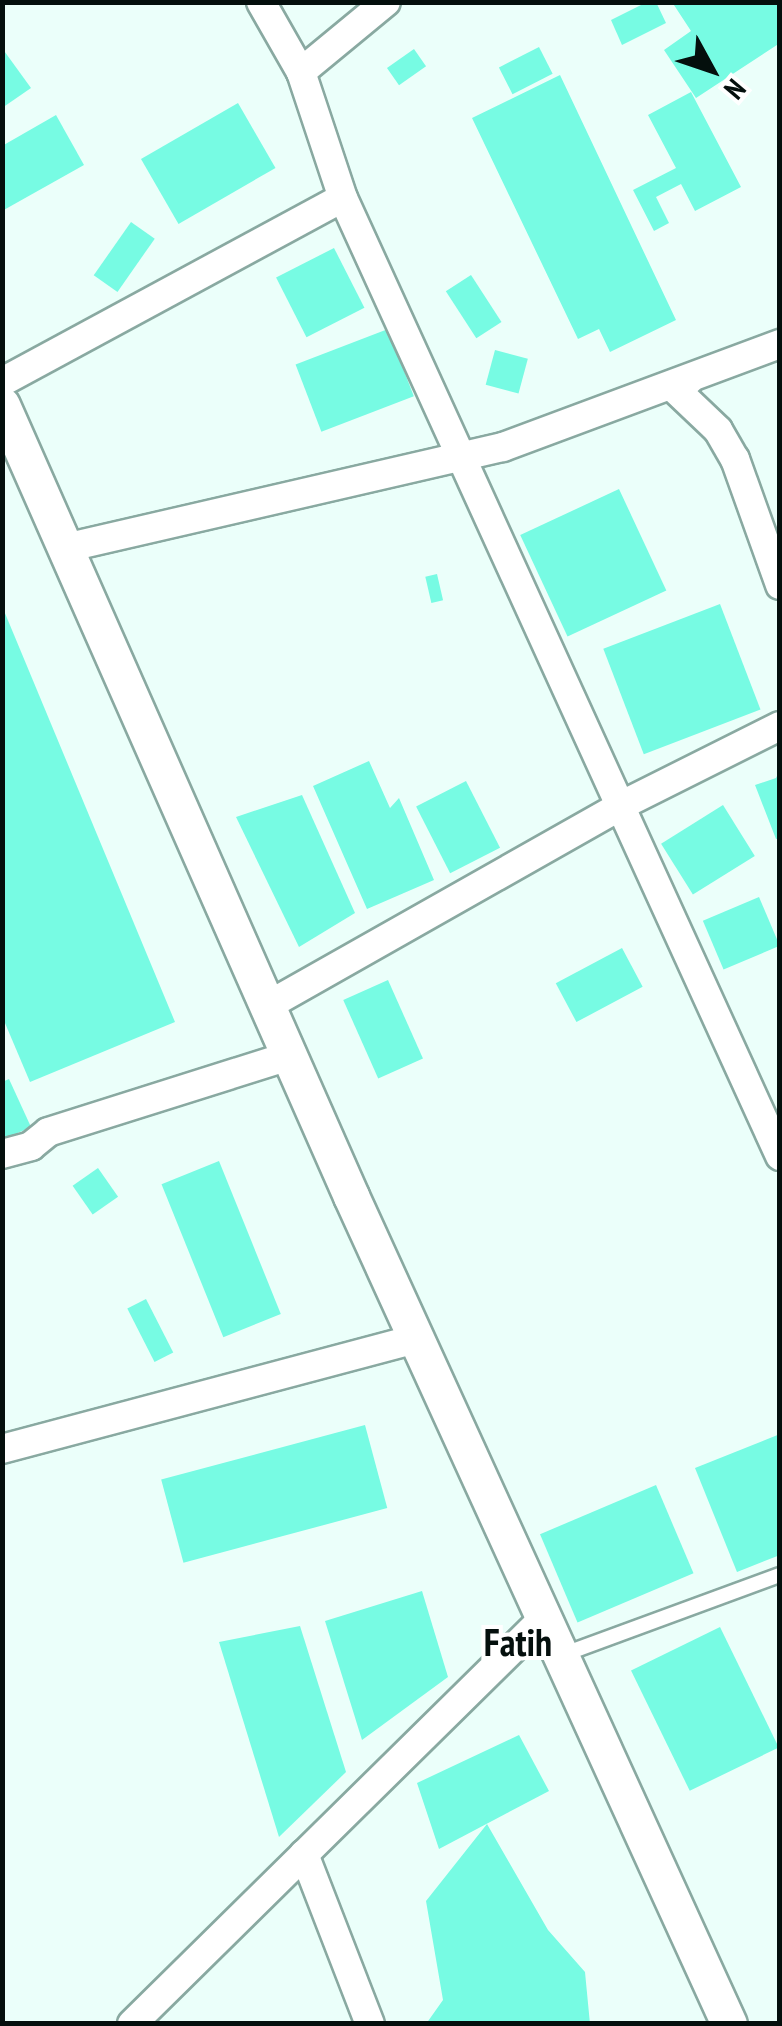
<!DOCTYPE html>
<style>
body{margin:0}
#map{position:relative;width:782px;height:2026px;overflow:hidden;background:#ebfffa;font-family:"PT Sans Narrow",sans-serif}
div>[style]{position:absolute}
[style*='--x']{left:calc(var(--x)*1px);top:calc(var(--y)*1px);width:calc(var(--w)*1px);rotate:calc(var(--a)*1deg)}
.building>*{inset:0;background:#77fbe3;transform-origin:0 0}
.roads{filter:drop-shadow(2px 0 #89a9a1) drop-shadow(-2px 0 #89a9a1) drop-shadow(0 2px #89a9a1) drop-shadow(0 -2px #89a9a1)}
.service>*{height:14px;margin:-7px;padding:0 7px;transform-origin:7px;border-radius:7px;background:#fff}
.minor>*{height:28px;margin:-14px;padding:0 14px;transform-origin:14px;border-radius:14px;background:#fff}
.tertiary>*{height:35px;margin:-17.5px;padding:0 17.5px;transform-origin:17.5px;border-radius:17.5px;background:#fff}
span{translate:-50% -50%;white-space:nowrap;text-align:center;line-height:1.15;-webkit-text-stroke:8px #fff;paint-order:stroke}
.district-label{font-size:38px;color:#040f0d;font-weight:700}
.frame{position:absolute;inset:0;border:5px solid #040f0d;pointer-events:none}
.north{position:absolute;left:662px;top:20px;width:100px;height:100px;-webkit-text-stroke:8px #fff;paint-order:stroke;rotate:130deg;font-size:28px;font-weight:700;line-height:40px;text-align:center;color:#040f0d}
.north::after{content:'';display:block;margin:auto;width:35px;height:45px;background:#040f0d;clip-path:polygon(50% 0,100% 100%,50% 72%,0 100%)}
</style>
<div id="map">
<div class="building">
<i style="clip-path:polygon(647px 2px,656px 2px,666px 23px,622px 45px,611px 20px)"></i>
<i style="clip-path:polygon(672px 2px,780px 2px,780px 43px,696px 98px,664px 50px,691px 31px)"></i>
<i style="left:539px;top:47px;width:30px;height:45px;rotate:63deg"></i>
<i style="clip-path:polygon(2px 48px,31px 88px,2px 108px)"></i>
<i style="left:414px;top:49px;width:21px;height:33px;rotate:55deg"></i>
<i style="clip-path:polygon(560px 75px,676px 320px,610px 352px,599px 329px,578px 339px,472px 118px)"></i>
<i style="clip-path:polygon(691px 92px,741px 187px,695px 211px,681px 184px,656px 197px,669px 223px,654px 231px,633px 190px,676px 168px,648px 115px)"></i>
<i style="left:238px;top:103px;width:75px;height:112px;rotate:60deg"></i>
<i style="clip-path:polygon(56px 115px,84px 165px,2px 211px,2px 146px)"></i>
<i style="left:131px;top:222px;width:29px;height:65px;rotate:35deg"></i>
<i style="left:334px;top:248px;width:67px;height:65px;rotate:63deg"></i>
<i style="left:471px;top:275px;width:56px;height:30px;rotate:57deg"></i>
<i style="left:388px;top:329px;width:72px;height:99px;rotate:69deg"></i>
<i style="left:495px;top:350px;width:34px;height:36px;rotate:15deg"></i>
<i style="left:619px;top:489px;width:112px;height:109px;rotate:65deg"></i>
<i style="left:437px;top:574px;width:27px;height:12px;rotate:77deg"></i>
<i style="left:720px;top:604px;width:113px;height:125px;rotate:69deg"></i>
<i style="clip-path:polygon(2px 606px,175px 1022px,30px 1082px,2px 1016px)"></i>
<i style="clip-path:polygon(369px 761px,390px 808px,399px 798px,434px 880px,367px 909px,313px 786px)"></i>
<i style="clip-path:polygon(780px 770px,780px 838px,776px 839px,755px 785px,776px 778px)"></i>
<i style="left:466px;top:781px;width:75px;height:56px;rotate:63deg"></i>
<i style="clip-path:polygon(302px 795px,355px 913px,299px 947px,236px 817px)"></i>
<i style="left:723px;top:805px;width:60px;height:73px;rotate:58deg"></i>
<i style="left:759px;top:897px;width:53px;height:61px;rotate:67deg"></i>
<i style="left:622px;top:948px;width:44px;height:75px;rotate:62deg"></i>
<i style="left:388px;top:980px;width:86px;height:49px;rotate:66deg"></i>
<i style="clip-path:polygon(9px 1079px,31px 1127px,2px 1140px,2px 1082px)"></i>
<i style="left:219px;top:1161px;width:165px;height:62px;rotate:68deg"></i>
<i style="left:98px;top:1168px;width:35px;height:31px;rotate:55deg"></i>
<i style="left:146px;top:1299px;width:60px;height:21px;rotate:63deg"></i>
<i style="left:365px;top:1425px;width:86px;height:211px;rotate:75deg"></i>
<i style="clip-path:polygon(780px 1434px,780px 1555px,737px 1572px,695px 1468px)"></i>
<i style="left:656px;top:1485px;width:96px;height:126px;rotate:67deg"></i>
<i style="clip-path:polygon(422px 1591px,448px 1677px,362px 1740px,325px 1621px)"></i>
<i style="clip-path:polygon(300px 1626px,346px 1772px,279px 1837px,219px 1642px)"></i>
<i style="left:720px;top:1627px;width:134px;height:99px;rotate:64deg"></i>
<i style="clip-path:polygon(519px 1735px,549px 1791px,439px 1849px,417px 1783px)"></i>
<i style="clip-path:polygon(487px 1824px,548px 1930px,585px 1972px,590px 2024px,426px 2024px,443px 2000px,426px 1901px)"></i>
</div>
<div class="roads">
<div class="service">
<i style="--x:562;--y:1655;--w:232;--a:-20.2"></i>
</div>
<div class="minor">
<i style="--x:261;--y:2;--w:81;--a:60.3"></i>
<i style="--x:301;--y:72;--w:133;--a:71.6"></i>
<i style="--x:343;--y:198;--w:1053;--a:65.48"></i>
<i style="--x:301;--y:72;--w:110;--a:-39.5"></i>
<i style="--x:689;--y:380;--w:16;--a:142"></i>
<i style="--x:676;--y:390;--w:58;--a:43.6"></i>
<i style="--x:718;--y:430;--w:34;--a:60"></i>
<i style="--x:735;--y:459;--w:134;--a:70.3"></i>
<i style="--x:2;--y:382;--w:387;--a:-28.4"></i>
<i style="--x:65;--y:548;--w:449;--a:-13"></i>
<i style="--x:503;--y:447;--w:296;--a:-20.4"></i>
<i style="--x:267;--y:1006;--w:408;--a:-29.5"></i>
<i style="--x:622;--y:805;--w:177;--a:-26.6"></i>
<i style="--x:2;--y:1154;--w:30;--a:-15"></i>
<i style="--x:31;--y:1146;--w:22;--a:-39"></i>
<i style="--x:48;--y:1132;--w:253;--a:-17.5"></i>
<i style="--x:2;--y:1449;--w:428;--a:-14.9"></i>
<i style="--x:304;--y:1854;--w:182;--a:68.8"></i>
<i style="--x:132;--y:2024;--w:578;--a:-44.58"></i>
</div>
<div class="tertiary">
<i style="--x:2;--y:405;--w:865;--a:66.19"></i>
<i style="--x:351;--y:1196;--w:910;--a:65.46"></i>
</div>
</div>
<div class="district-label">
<span style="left:518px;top:1642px">Fatih</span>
</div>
<div class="frame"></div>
<div class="north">N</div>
</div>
